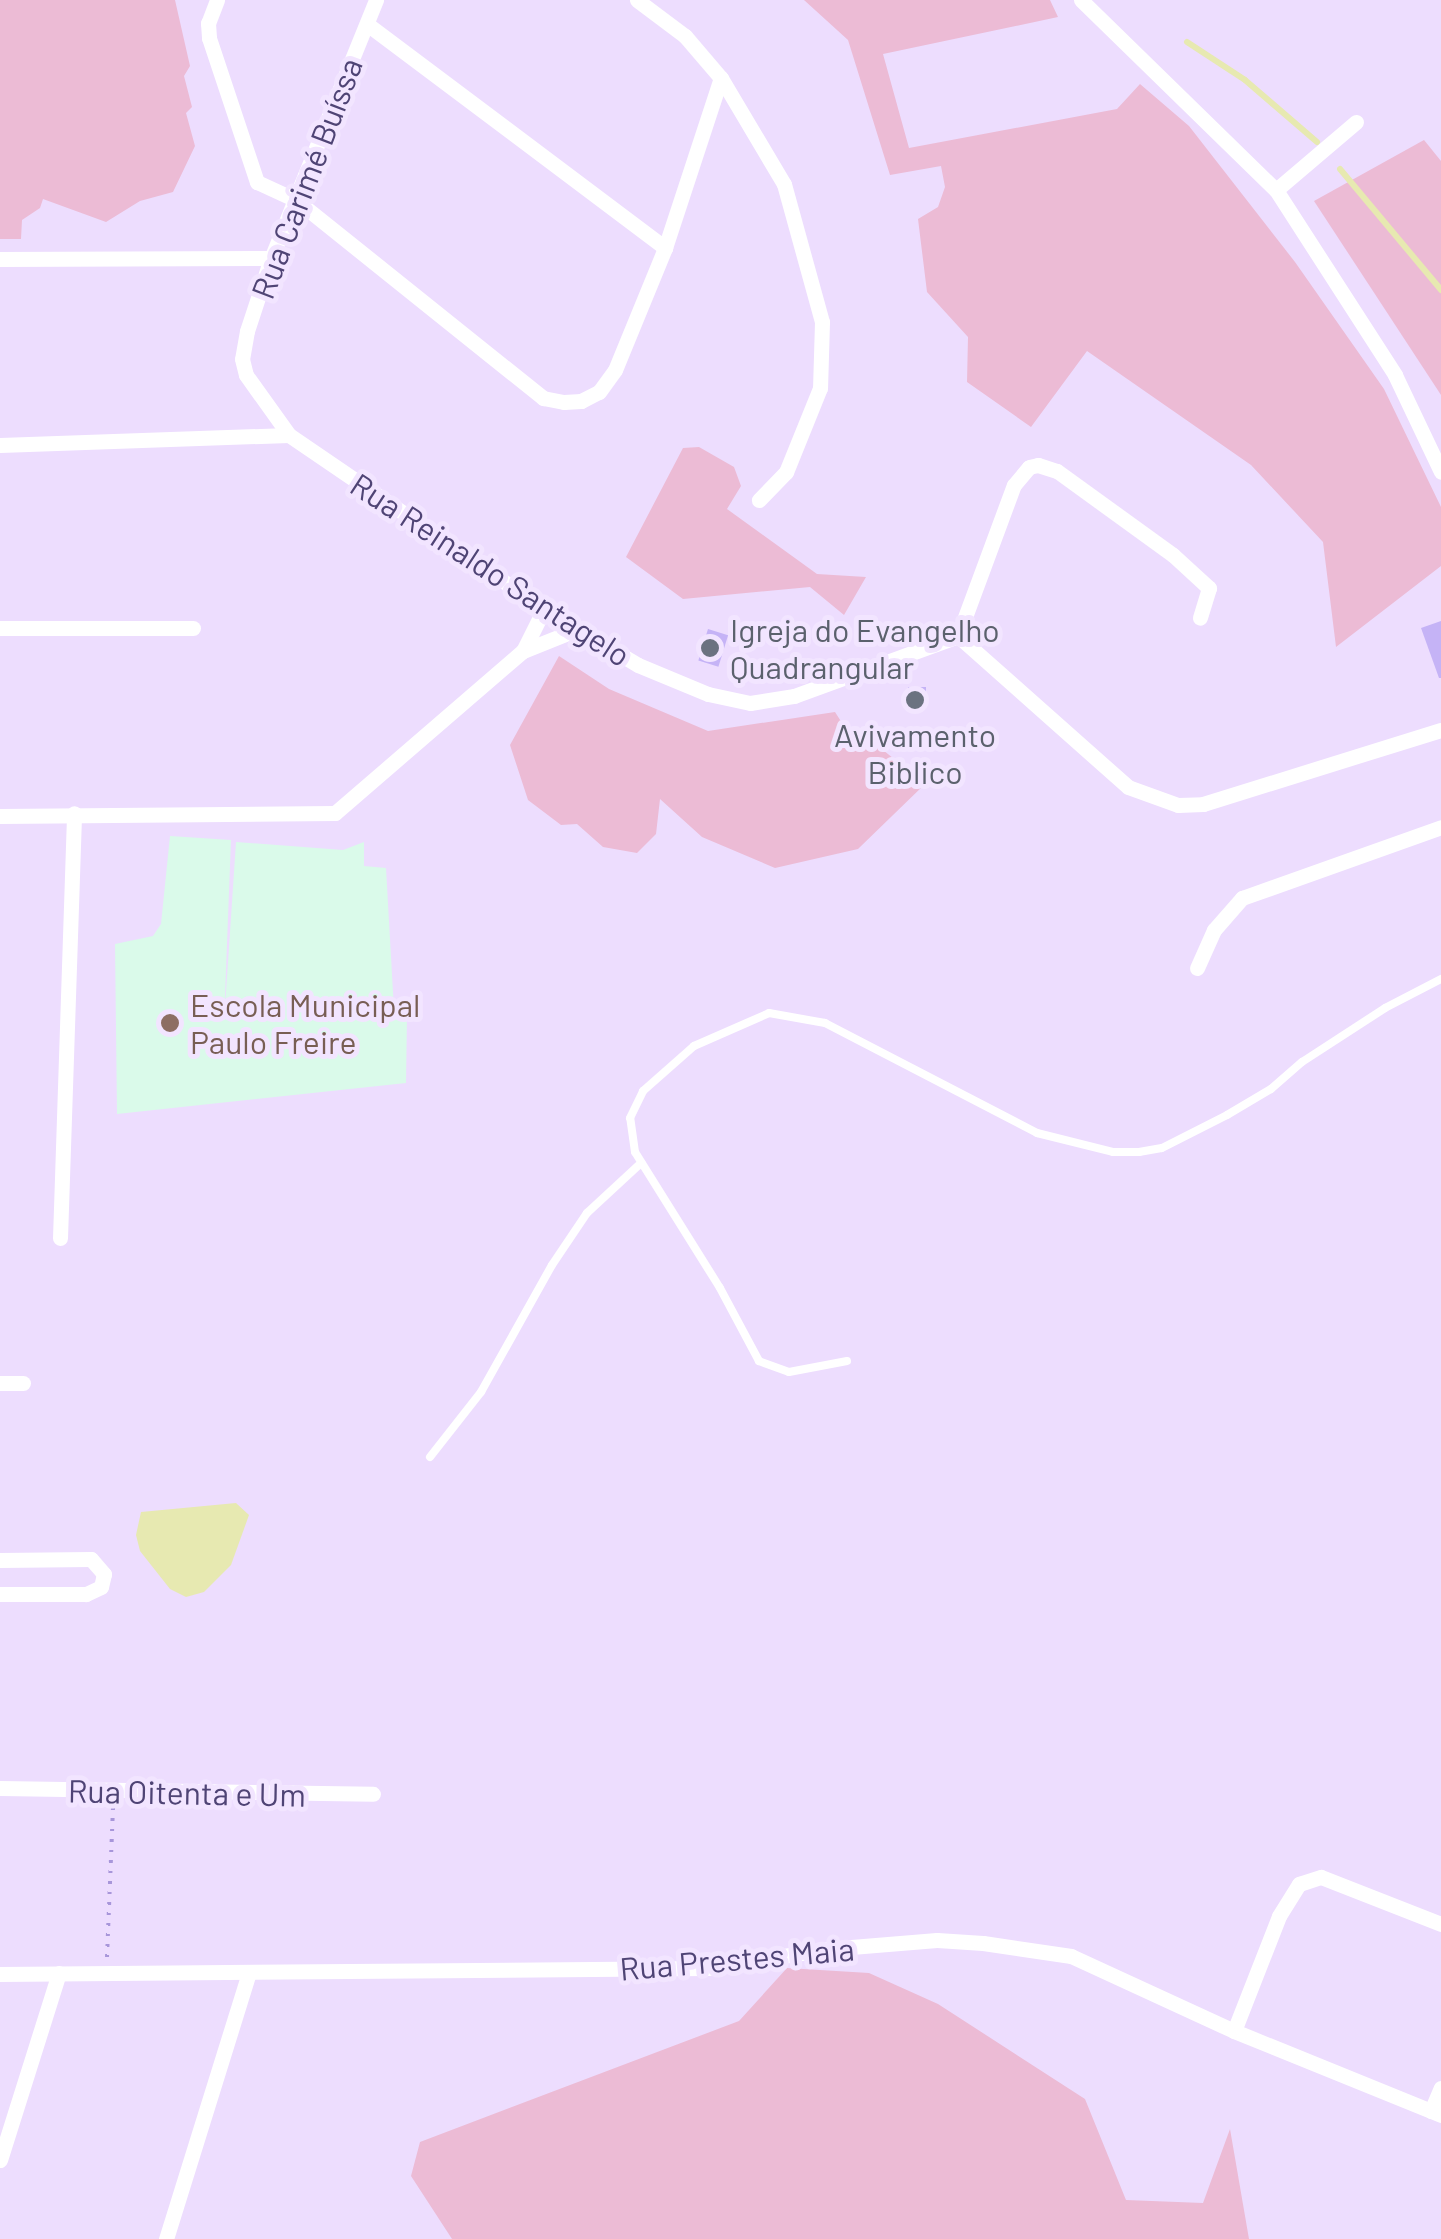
<!DOCTYPE html>
<meta charset="utf-8">
<style>
body{margin:0}
#map{position:relative;width:1441px;height:2239px;overflow:hidden;background:#edddfe;font-family:Barlow,sans-serif}
div>[style]{position:absolute}
[style*='--x']{left:calc(var(--x)*1px);top:calc(var(--y)*1px);width:calc(var(--w)*1px);rotate:calc(var(--a)*1deg)}
.education>*{inset:0;background:#dafaea}
.green>*{inset:0;background:#ecbbd5}
.water>*{inset:0;background:#e7e9b1}
.stream>*{height:6px;margin:-3px;padding:0 3px;transform-origin:3px;border-radius:3px;background:#e7e9b1}
.building>*{inset:0;background:#c5b3f6;transform-origin:0 0}
.path>*{height:4px;margin-top:-2px;transform-origin:0;background:repeating-linear-gradient(90deg,#a896da 0 2.5px,transparent 0 10.5px)}
.lane>*{height:8px;margin:-4px;padding:0 4px;transform-origin:4px;border-radius:4px;background:#fff}
.street>*{height:15px;margin:-7.5px;padding:0 7.5px;transform-origin:7.5px;border-radius:7.5px;background:#fff}
.dots>*{width:28px;height:28px;translate:-50% -50%;box-sizing:border-box;border:5px solid #f2e5ff;border-radius:50%}
span{translate:-50% -50%;white-space:nowrap;text-align:center;line-height:1.15;-webkit-text-stroke:10px #f2e5ff;paint-order:stroke}
.street-label{font-size:32px;color:#4f4475}
.worship-label{font-size:32px;color:#5b616d}
.left{translate:0 -50%;text-align:left}
.education-label{font-size:32px;color:#785e54}
</style>
<div id="map">
<div class="education">
<i style="clip-path:polygon(170px 836px,231px 840px,224px 1022px,236px 842px,343px 850px,364px 842px,364px 866px,386px 868px,394px 1010px,407px 1016px,406px 1083px,117px 1114px,115px 944px,153px 936px,161px 924px)"></i>
</div>
<div class="green">
<i style="clip-path:polygon(0 0,175px 0,190px 66px,184px 76px,192px 107px,186px 113px,195px 146px,173px 192px,140px 201px,106px 222px,43px 199px,40px 208px,22px 220px,21px 239px,0 239px)"></i>
<i style="clip-path:polygon(804px 0,1050px 0,1058px 17px,883px 54px,909px 148px,1117px 109px,1140px 84px,1189px 126px,1295px 262px,1384px 389px,1441px 507px,1441px 566px,1336px 647px,1323px 542px,1251px 465px,1087px 351px,1031px 427px,967px 382px,968px 337px,927px 292px,918px 219px,938px 207px,945px 187px,941px 166px,890px 175px,848px 40px)"></i>
<i style="clip-path:polygon(1424px 140px,1441px 161px,1441px 395px,1314px 201px)"></i>
<i style="clip-path:polygon(699px 447px,734px 467px,741px 486px,727px 509px,817px 574px,866px 577px,844px 615px,810px 587px,683px 599px,626px 557px,683px 448px)"></i>
<i style="clip-path:polygon(559px 656px,609px 689px,708px 731px,835px 712px,844px 726px,883px 750px,925px 784px,858px 849px,775px 868px,702px 837px,660px 799px,656px 834px,637px 853px,603px 847px,577px 824px,561px 825px,528px 800px,510px 745px)"></i>
<i style="clip-path:polygon(787px 1968px,869px 1973px,938px 2004px,1085px 2099px,1126px 2200px,1203px 2203px,1230px 2129px,1249px 2239px,452px 2239px,411px 2176px,420px 2142px,739px 2021px)"></i>
</div>
<div class="water">
<i style="clip-path:polygon(236px 1503px,249px 1515px,231px 1565px,204px 1592px,186px 1597px,170px 1589px,140px 1551px,136px 1535px,141px 1512px)"></i>
</div>
<div class="stream">
<i style="--x:1187;--y:42;--w:69;--a:33.2"></i>
<i style="--x:1245;--y:80;--w:95;--a:40.7"></i>
<i style="--x:1340;--y:169;--w:158;--a:50.1"></i>
</div>
<div class="building">
<i style="clip-path:polygon(1441px 621px,1441px 678px,1439px 678px,1421px 628px)"></i>
<i style="left:708px;top:629px;width:21px;height:33px;rotate:17deg"></i>
<i style="left:908px;top:687px;width:18px;height:22px"></i>
</div>
<div class="path">
<i style="--x:107;--y:1957;--w:151;--a:-87.7"></i>
</div>
<div class="lane">
<i style="--x:847;--y:1361;--w:59;--a:169.3"></i>
<i style="--x:789;--y:1372;--w:32;--a:-160"></i>
<i style="--x:759;--y:1361;--w:83;--a:-118.1"></i>
<i style="--x:720;--y:1288;--w:160;--a:-122"></i>
<i style="--x:635;--y:1152;--w:34;--a:-98"></i>
<i style="--x:630;--y:1118;--w:30;--a:-64"></i>
<i style="--x:643;--y:1091;--w:68;--a:-41.4"></i>
<i style="--x:694;--y:1046;--w:82;--a:-23.7"></i>
<i style="--x:769;--y:1013;--w:57;--a:10.1"></i>
<i style="--x:825;--y:1023;--w:239;--a:27.4"></i>
<i style="--x:1037;--y:1133;--w:78;--a:14"></i>
<i style="--x:1113;--y:1152;--w:26;--a:0"></i>
<i style="--x:1139;--y:1152;--w:23;--a:-10"></i>
<i style="--x:1162;--y:1148;--w:73;--a:-26.9"></i>
<i style="--x:1227;--y:1115;--w:51;--a:-30.6"></i>
<i style="--x:1271;--y:1089;--w:41;--a:-41.1"></i>
<i style="--x:1302;--y:1062;--w:99;--a:-33"></i>
<i style="--x:1385;--y:1008;--w:63;--a:-27.4"></i>
<i style="--x:430;--y:1457;--w:83;--a:-51.9"></i>
<i style="--x:481;--y:1392;--w:145;--a:-60.8"></i>
<i style="--x:552;--y:1265;--w:63;--a:-56.1"></i>
<i style="--x:587;--y:1213;--w:74;--a:-42.8"></i>
</div>
<div class="street">
<i style="--x:217;--y:0;--w:25;--a:111"></i>
<i style="--x:208;--y:23;--w:15;--a:86"></i>
<i style="--x:209;--y:38;--w:152;--a:71.6"></i>
<i style="--x:257;--y:182;--w:43;--a:24.8"></i>
<i style="--x:296;--y:200;--w:317;--a:38.7"></i>
<i style="--x:543;--y:398;--w:21;--a:11"></i>
<i style="--x:564;--y:402;--w:17;--a:-3"></i>
<i style="--x:581;--y:401;--w:20;--a:-27"></i>
<i style="--x:599;--y:392;--w:27;--a:-54"></i>
<i style="--x:615;--y:370;--w:132;--a:-67.7"></i>
<i style="--x:665;--y:248;--w:179;--a:-71.8"></i>
<i style="--x:376;--y:0;--w:279;--a:112.1"></i>
<i style="--x:271;--y:258;--w:77;--a:108.2"></i>
<i style="--x:247;--y:331;--w:28;--a:100"></i>
<i style="--x:242;--y:359;--w:16;--a:76"></i>
<i style="--x:246;--y:375;--w:74;--a:54.4"></i>
<i style="--x:289;--y:435;--w:309;--a:34.3"></i>
<i style="--x:544;--y:609;--w:109;--a:30.8"></i>
<i style="--x:638;--y:665;--w:76;--a:22.5"></i>
<i style="--x:708;--y:694;--w:43;--a:12.1"></i>
<i style="--x:750;--y:703;--w:45;--a:-9"></i>
<i style="--x:794;--y:696;--w:175;--a:-20.1"></i>
<i style="--x:637;--y:0;--w:60;--a:36.9"></i>
<i style="--x:685;--y:36;--w:55;--a:49.4"></i>
<i style="--x:721;--y:78;--w:123;--a:59.3"></i>
<i style="--x:784;--y:184;--w:143;--a:74.6"></i>
<i style="--x:822;--y:322;--w:66;--a:91.7"></i>
<i style="--x:820;--y:388;--w:91;--a:112"></i>
<i style="--x:786;--y:472;--w:39;--a:134"></i>
<i style="--x:1081;--y:0;--w:272;--a:44.3"></i>
<i style="--x:1276;--y:190;--w:220;--a:57.2"></i>
<i style="--x:1395;--y:375;--w:107;--a:64.6"></i>
<i style="--x:367;--y:24;--w:373;--a:36.9"></i>
<i style="--x:1276;--y:190;--w:105;--a:-40.4"></i>
<i style="--x:0;--y:259;--w:271;--a:-0.2"></i>
<i style="--x:0;--y:445;--w:289;--a:-2"></i>
<i style="--x:544;--y:609;--w:47;--a:116.6"></i>
<i style="--x:523;--y:651;--w:59;--a:-21.8"></i>
<i style="--x:0;--y:628;--w:193;--a:0"></i>
<i style="--x:958;--y:636;--w:227;--a:41.6"></i>
<i style="--x:1128;--y:787;--w:53;--a:19.8"></i>
<i style="--x:1178;--y:805;--w:25;--a:-2"></i>
<i style="--x:1203;--y:804;--w:249;--a:-17.3"></i>
<i style="--x:958;--y:636;--w:161;--a:-69.7"></i>
<i style="--x:1014;--y:485;--w:23;--a:-50"></i>
<i style="--x:1029;--y:467;--w:9;--a:-13"></i>
<i style="--x:1038;--y:465;--w:20;--a:18"></i>
<i style="--x:1057;--y:471;--w:143;--a:35.9"></i>
<i style="--x:1173;--y:555;--w:49;--a:42.5"></i>
<i style="--x:1209;--y:588;--w:31;--a:107"></i>
<i style="--x:0;--y:816;--w:335;--a:-0.5"></i>
<i style="--x:335;--y:813;--w:248;--a:-40.8"></i>
<i style="--x:1197;--y:968;--w:42;--a:-65.9"></i>
<i style="--x:1214;--y:930;--w:43;--a:-48.8"></i>
<i style="--x:1242;--y:898;--w:211;--a:-19.6"></i>
<i style="--x:60;--y:1238;--w:425;--a:-88.1"></i>
<i style="--x:0;--y:1383;--w:23;--a:0"></i>
<i style="--x:0;--y:1560;--w:91;--a:-0.6"></i>
<i style="--x:91;--y:1559;--w:20;--a:49"></i>
<i style="--x:104;--y:1574;--w:13;--a:103"></i>
<i style="--x:101;--y:1587;--w:17;--a:155"></i>
<i style="--x:86;--y:1594;--w:86;--a:180"></i>
<i style="--x:0;--y:1788;--w:373;--a:0.9"></i>
<i style="--x:0;--y:1974;--w:707;--a:-0.49"></i>
<i style="--x:707;--y:1968;--w:121;--a:-9"></i>
<i style="--x:827;--y:1949;--w:110;--a:-4.7"></i>
<i style="--x:937;--y:1940;--w:46;--a:3.7"></i>
<i style="--x:983;--y:1943;--w:89;--a:8.4"></i>
<i style="--x:1071;--y:1956;--w:179;--a:24.7"></i>
<i style="--x:1234;--y:2031;--w:223;--a:22.1"></i>
<i style="--x:1234;--y:2031;--w:123;--a:-68.6"></i>
<i style="--x:1279;--y:1916;--w:38;--a:-58"></i>
<i style="--x:1299;--y:1884;--w:23;--a:-18"></i>
<i style="--x:1321;--y:1877;--w:129;--a:21.4"></i>
<i style="--x:1431;--y:2111;--w:25;--a:-67"></i>
<i style="--x:0;--y:2160;--w:196;--a:-72.5"></i>
<i style="--x:166;--y:2239;--w:279;--a:-72.7"></i>
</div>
<div class="dots">
<i style="left:710px;top:648px;background:#6b7280"></i>
<i style="left:915px;top:700px;background:#6b7280"></i>
<i style="left:170px;top:1023px;background:#8d6e63"></i>
</div>
<div class="street-label">
<span style="left:306px;top:178px;rotate:-69deg">Rua Carimé Buíssa</span>
<span style="left:491px;top:569px;rotate:33deg">Rua Reinaldo Santagelo</span>
<span style="left:187px;top:1792px;rotate:1deg">Rua Oitenta e Um</span>
<span style="left:737px;top:1958px;rotate:-5deg">Rua Prestes Maia</span>
</div>
<div class="worship-label">
<span class="left" style="left:730px;top:648px">Igreja do Evangelho<br>Quadrangular</span>
<span style="left:915px;top:753px">Avivamento<br>Biblico</span>
</div>
<div class="education-label">
<span class="left" style="left:190px;top:1023px">Escola Municipal<br>Paulo Freire</span>
</div>
</div>
